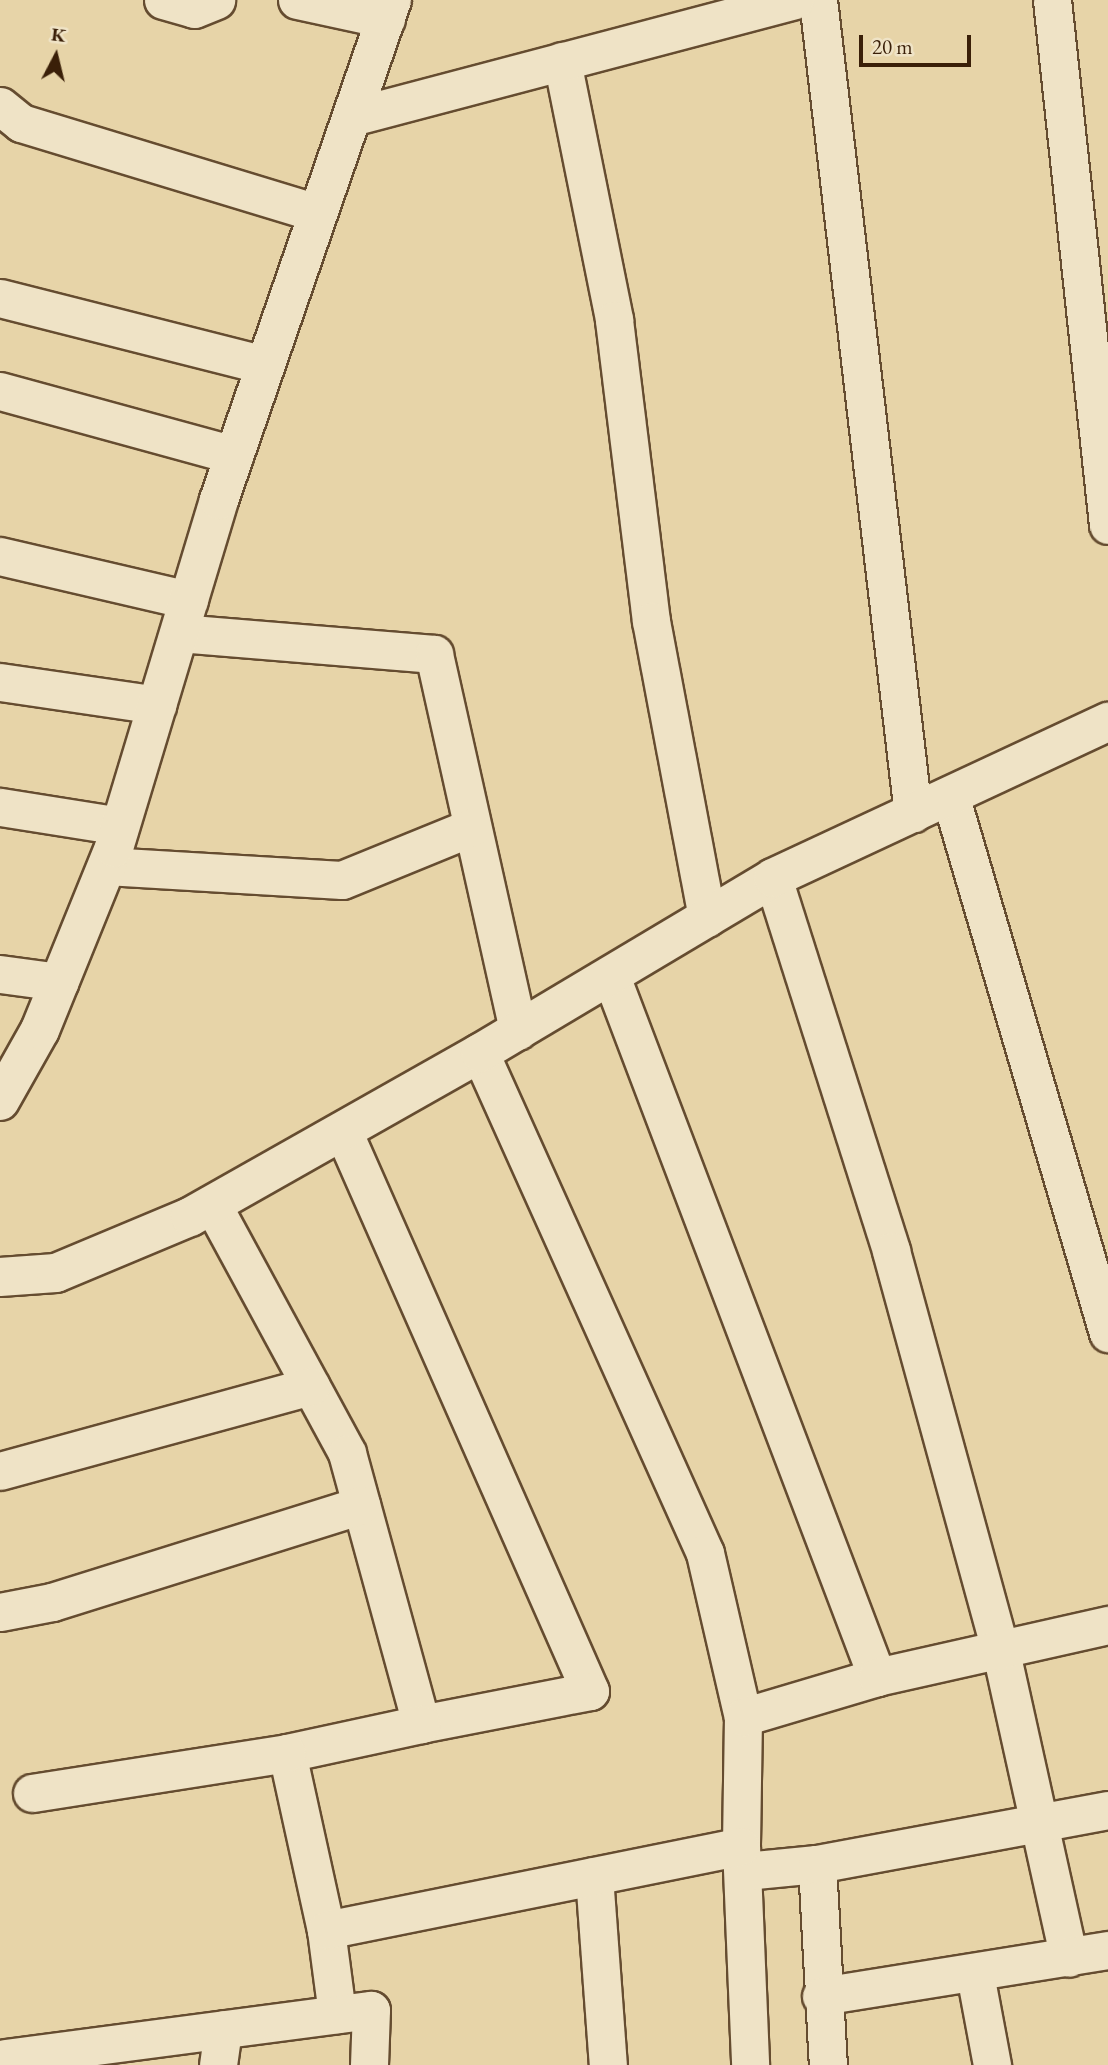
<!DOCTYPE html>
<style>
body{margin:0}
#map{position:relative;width:1108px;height:2065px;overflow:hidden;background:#e7d4a8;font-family:"EB Garamond",serif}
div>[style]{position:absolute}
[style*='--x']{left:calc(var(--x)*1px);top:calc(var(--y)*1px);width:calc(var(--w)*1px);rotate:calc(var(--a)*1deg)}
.roads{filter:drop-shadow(2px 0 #654c30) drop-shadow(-2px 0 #654c30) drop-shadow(0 2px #654c30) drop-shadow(0 -2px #654c30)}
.minor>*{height:37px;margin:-18.5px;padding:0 18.5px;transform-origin:18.5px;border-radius:18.5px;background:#efe3c6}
.tertiary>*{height:38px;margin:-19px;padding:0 19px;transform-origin:19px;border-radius:19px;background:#efe3c6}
.secondary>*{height:38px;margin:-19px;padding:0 19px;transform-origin:19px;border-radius:19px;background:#efe3c6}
span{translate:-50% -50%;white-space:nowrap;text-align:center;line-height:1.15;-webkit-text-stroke:6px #efe3c6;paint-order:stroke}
.north{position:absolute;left:21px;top:21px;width:70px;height:70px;-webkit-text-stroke:5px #efe3c6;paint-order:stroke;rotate:7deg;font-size:19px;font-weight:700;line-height:28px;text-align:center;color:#3a1f08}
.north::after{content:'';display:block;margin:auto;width:24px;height:32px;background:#3a1f08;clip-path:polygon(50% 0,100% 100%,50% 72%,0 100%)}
.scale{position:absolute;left:859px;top:35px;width:112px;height:32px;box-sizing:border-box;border:4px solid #3a1f08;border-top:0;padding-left:9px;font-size:21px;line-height:24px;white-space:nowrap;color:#3a1f08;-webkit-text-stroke:5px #efe3c6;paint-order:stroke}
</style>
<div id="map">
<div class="roads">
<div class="minor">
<i style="--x:163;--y:0;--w:32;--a:16"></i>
<i style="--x:194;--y:9;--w:24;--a:-22"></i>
<i style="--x:297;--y:0;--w:91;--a:12.1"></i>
<i style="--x:818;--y:0;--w:819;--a:83.34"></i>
<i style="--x:1052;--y:0;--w:528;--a:83.91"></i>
<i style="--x:562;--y:61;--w:264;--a:78.6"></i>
<i style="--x:614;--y:320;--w:303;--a:83"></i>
<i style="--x:651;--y:621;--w:302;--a:79.3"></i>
<i style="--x:0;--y:106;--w:27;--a:39"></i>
<i style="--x:21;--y:123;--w:310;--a:16.9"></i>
<i style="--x:352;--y:117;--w:458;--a:-14.8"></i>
<i style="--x:0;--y:298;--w:273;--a:14.2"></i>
<i style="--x:0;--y:391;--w:243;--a:15.3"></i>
<i style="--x:0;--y:556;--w:194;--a:13.1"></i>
<i style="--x:179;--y:633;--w:256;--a:4.7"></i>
<i style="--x:434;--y:654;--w:386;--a:77.4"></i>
<i style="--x:0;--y:682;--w:159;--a:8.3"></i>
<i style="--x:950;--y:795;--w:561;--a:73.63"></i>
<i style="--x:0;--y:807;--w:121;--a:9"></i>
<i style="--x:106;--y:866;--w:236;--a:3.4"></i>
<i style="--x:342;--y:880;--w:140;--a:-22.2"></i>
<i style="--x:773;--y:878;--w:391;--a:72.4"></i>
<i style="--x:891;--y:1251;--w:416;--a:74.7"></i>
<i style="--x:1001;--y:1652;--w:313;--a:77.5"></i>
<i style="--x:0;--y:974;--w:60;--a:7.7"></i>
<i style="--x:611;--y:976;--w:750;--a:69.22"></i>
<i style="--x:480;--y:1053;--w:548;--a:65.77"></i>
<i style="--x:705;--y:1553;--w:168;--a:77"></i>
<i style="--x:743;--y:1717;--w:129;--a:90.9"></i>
<i style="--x:741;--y:1846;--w:219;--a:87.6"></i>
<i style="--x:343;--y:1131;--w:612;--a:66.2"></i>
<i style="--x:590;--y:1691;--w:172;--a:169"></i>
<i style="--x:212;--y:1204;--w:283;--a:61.5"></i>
<i style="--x:347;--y:1453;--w:281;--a:74.7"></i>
<i style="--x:421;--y:1724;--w:137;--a:167.8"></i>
<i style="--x:287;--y:1753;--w:181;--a:77.6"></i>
<i style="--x:326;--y:1930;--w:85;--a:82.5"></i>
<i style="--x:0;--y:1471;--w:322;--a:-15.3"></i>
<i style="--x:0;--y:1612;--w:53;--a:-10.9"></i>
<i style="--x:52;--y:1602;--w:324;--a:-17.4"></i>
<i style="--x:743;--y:1717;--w:140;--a:-16.6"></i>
<i style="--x:877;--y:1677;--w:237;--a:-12.7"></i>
<i style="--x:32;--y:1793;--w:258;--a:-8.9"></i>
<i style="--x:817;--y:1864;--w:201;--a:86.9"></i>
<i style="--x:745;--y:1871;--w:72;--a:-5.6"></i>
<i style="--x:817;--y:1864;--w:296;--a:-10.5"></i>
<i style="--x:594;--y:1876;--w:190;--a:85.8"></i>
<i style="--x:326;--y:1930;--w:423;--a:-11.4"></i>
<i style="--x:975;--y:1974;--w:93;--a:79.4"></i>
<i style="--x:821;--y:1996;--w:291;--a:-9.1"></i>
<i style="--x:5;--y:2058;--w:369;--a:-7.5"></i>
<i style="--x:371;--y:2010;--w:55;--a:92.1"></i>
<i style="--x:218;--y:2065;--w:36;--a:-82"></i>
</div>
<div class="tertiary">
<i style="--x:0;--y:1101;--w:81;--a:-60.6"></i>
<i style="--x:40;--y:1030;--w:196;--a:-67.9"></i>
<i style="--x:114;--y:848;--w:363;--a:-73.2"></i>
<i style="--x:219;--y:500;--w:529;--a:-70.91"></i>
</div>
<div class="secondary">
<i style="--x:0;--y:1277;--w:56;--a:-4.1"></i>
<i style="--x:56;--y:1273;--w:145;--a:-22.7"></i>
<i style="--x:190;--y:1217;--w:333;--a:-29.5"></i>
<i style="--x:480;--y:1053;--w:341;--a:-30.8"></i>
<i style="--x:773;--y:878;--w:370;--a:-25"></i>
</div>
</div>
<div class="north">K</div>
<div class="scale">20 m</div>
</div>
